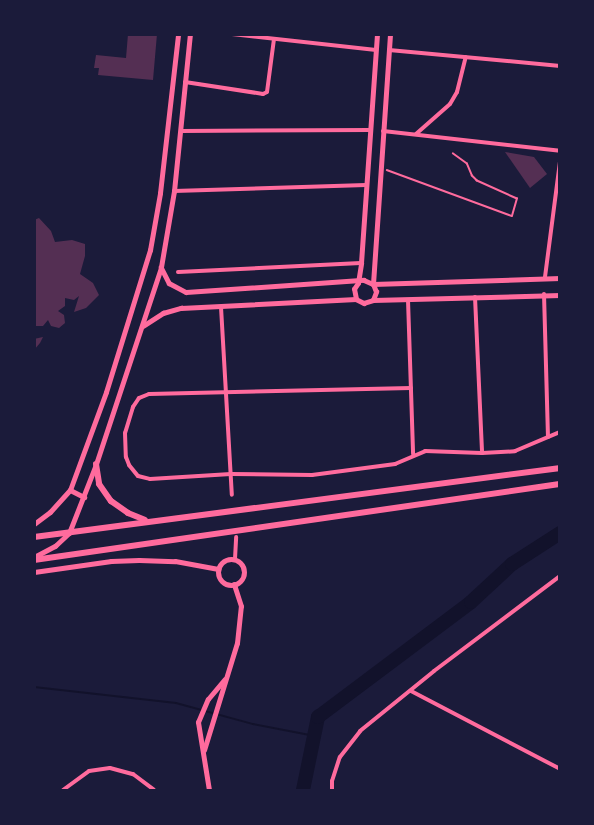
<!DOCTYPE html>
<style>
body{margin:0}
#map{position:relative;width:594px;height:825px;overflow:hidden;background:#1b1b3a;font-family:Overpass,sans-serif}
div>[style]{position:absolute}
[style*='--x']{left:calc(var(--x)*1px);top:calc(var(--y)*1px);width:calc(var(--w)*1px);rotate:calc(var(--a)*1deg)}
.stream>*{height:2px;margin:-1px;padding:0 1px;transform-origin:1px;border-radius:1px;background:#12122b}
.river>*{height:14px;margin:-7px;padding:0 7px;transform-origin:7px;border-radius:7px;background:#12122b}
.building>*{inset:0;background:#542f53}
.path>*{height:1.5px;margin:-0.75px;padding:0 0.75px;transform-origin:0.75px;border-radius:0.75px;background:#ff6b9d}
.minor>*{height:4px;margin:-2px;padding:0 2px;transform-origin:2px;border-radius:2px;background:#ff6b9d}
.tertiary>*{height:4.5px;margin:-2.25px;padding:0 2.25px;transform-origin:2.25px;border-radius:2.25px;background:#ff6b9d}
.secondary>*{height:5px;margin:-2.5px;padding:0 2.5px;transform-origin:2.5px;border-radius:2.5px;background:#ff6b9d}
.secondary>.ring{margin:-2.5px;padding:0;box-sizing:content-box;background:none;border:5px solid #ff6b9d;border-radius:50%}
.trunk>*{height:6px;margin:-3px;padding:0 3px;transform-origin:3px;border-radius:3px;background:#ff6b9d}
span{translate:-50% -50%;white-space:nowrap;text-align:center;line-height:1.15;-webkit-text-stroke:5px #1b1b3a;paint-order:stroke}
.frame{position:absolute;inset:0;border:36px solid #1b1b3a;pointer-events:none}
</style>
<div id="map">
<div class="stream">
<i style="--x:34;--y:687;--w:143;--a:6.4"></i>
<i style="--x:176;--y:703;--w:80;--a:15.3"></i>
<i style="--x:253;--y:724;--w:63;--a:11"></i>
</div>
<div class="river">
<i style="--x:303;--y:790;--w:75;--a:-78.4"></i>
<i style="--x:318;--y:717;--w:191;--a:-36.9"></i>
<i style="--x:471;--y:602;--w:56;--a:-42.8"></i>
<i style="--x:512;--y:564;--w:57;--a:-32.9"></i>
</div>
<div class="building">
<i style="clip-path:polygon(128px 34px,157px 34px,153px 80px,98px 75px,99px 68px,94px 68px,96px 55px,126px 58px)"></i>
<i style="clip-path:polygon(505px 152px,534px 157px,547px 174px,530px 188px)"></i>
<i style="clip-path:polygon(39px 218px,51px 231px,55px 242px,72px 240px,85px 244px,85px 256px,80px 274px,93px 283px,99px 295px,86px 308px,74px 312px,79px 296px,74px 300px,65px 298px,65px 306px,58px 311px,64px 315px,65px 323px,59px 328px,51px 326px,48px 320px,43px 326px,34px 326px,34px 220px)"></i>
<i style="clip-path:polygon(43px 337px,40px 343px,34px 350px,34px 339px)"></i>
</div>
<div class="path">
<i style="--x:387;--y:170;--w:133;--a:20.2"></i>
<i style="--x:512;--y:216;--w:18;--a:-74"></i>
<i style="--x:517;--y:199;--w:44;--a:-155.8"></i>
<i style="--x:477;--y:181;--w:7;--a:-135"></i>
<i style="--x:472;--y:176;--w:13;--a:-113"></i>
<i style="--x:467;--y:164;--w:17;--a:-144"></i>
</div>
<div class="minor">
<i style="--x:232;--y:34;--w:145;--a:6.3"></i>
<i style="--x:389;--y:50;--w:172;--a:5.3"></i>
<i style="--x:185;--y:82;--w:79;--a:8.7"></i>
<i style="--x:263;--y:94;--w:4;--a:-27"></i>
<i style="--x:267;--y:92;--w:53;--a:-82.5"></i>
<i style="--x:181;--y:131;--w:189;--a:-0.3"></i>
<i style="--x:383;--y:131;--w:178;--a:6.4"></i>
<i style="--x:416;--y:134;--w:45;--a:-41.4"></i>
<i style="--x:450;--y:104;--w:14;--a:-60"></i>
<i style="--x:457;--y:92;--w:36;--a:-76"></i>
<i style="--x:174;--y:191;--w:192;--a:-1.8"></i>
<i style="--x:178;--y:272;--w:183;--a:-2.8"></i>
<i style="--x:545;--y:277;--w:116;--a:-82.6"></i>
<i style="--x:544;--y:294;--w:143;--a:88.4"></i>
<i style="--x:475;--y:297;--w:156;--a:87.4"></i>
<i style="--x:408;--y:300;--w:154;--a:88.1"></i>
<i style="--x:221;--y:307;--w:188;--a:86.7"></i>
<i style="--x:411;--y:388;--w:262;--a:178.7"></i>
<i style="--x:149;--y:394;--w:11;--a:158"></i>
<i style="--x:139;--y:398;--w:11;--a:124"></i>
<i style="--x:133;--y:407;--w:27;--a:107"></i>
<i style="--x:125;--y:433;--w:24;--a:88"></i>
<i style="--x:126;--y:457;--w:9;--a:69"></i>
<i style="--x:129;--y:465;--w:14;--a:51"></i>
<i style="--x:138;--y:476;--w:12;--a:14"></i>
<i style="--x:150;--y:479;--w:81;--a:-3.5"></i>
<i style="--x:231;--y:474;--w:81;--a:0.7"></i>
<i style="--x:312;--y:475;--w:84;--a:-7.5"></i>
<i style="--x:395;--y:464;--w:33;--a:-23"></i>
<i style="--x:425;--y:451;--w:57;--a:2"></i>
<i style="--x:482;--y:453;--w:33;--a:-3"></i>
<i style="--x:515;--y:451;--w:49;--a:-22.9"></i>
<i style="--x:235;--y:559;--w:22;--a:-87"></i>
<i style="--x:411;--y:691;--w:168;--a:27.6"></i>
<i style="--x:63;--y:790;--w:32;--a:-36"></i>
<i style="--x:89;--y:771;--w:21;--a:-8"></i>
<i style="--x:110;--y:768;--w:24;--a:15"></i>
<i style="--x:133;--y:774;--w:26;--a:37"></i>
<i style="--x:332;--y:790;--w:9;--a:-90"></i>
<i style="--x:332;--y:781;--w:25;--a:-72"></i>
<i style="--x:340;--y:757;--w:33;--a:-52"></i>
<i style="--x:360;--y:731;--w:95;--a:-39"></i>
<i style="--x:434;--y:671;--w:158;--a:-37"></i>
</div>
<div class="tertiary">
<i style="--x:161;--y:267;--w:18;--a:63"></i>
<i style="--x:169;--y:283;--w:19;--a:28"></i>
<i style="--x:186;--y:292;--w:178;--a:-3.9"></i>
<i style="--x:364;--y:280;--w:10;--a:24"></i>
<i style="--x:373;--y:284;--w:187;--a:-1.8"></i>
<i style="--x:356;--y:299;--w:10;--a:-101"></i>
<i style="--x:354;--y:289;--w:7;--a:-56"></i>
<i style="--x:358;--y:283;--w:20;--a:-81"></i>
<i style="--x:361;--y:263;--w:230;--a:-86"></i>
<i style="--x:373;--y:300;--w:9;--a:-69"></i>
<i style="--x:376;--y:292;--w:9;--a:-111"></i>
<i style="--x:373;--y:284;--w:251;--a:-86.1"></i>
<i style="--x:143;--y:326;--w:24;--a:-33"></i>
<i style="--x:163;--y:313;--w:19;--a:-16"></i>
<i style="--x:181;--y:308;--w:175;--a:-2.9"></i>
<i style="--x:356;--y:299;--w:9;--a:27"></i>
<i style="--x:364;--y:303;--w:9;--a:-18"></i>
<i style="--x:373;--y:300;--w:187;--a:-1.5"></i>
</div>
<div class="secondary">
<i style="--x:70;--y:490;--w:16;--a:27"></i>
<i style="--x:34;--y:524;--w:20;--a:-37"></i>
<i style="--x:50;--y:512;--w:30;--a:-48"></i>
<i style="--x:70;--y:490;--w:104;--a:-69.8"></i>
<i style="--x:106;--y:392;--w:149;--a:-72.8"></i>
<i style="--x:150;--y:250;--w:58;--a:-80"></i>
<i style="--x:160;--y:193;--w:160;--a:-83.5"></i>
<i style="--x:34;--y:557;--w:24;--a:-28"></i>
<i style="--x:55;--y:546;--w:19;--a:-43"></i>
<i style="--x:69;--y:533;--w:74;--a:-68.6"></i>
<i style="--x:96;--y:464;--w:207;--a:-71.7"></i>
<i style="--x:161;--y:267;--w:77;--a:-80.3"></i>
<i style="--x:174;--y:191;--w:158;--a:-84.2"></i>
<i class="ring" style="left:218px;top:559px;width:21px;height:21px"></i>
<i style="--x:34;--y:572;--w:78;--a:-8.1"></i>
<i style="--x:111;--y:561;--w:28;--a:-2"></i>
<i style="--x:139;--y:560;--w:36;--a:2"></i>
<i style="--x:175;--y:561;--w:44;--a:10.5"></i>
<i style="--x:204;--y:750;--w:112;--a:-72.9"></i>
<i style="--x:237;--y:643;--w:37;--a:-84"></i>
<i style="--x:241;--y:606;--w:23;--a:-108"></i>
<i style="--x:209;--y:790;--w:69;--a:-99.2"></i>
<i style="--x:198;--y:722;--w:25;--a:-67"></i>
<i style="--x:208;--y:699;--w:26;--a:-50"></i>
</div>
<div class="trunk">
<i style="--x:96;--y:464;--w:20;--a:81"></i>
<i style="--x:99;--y:484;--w:21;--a:55"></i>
<i style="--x:111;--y:501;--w:21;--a:35"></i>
<i style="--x:128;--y:513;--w:18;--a:22"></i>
<i style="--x:34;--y:537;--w:531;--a:-7.47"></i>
<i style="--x:34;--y:560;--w:531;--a:-8.22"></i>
</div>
<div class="frame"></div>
</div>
